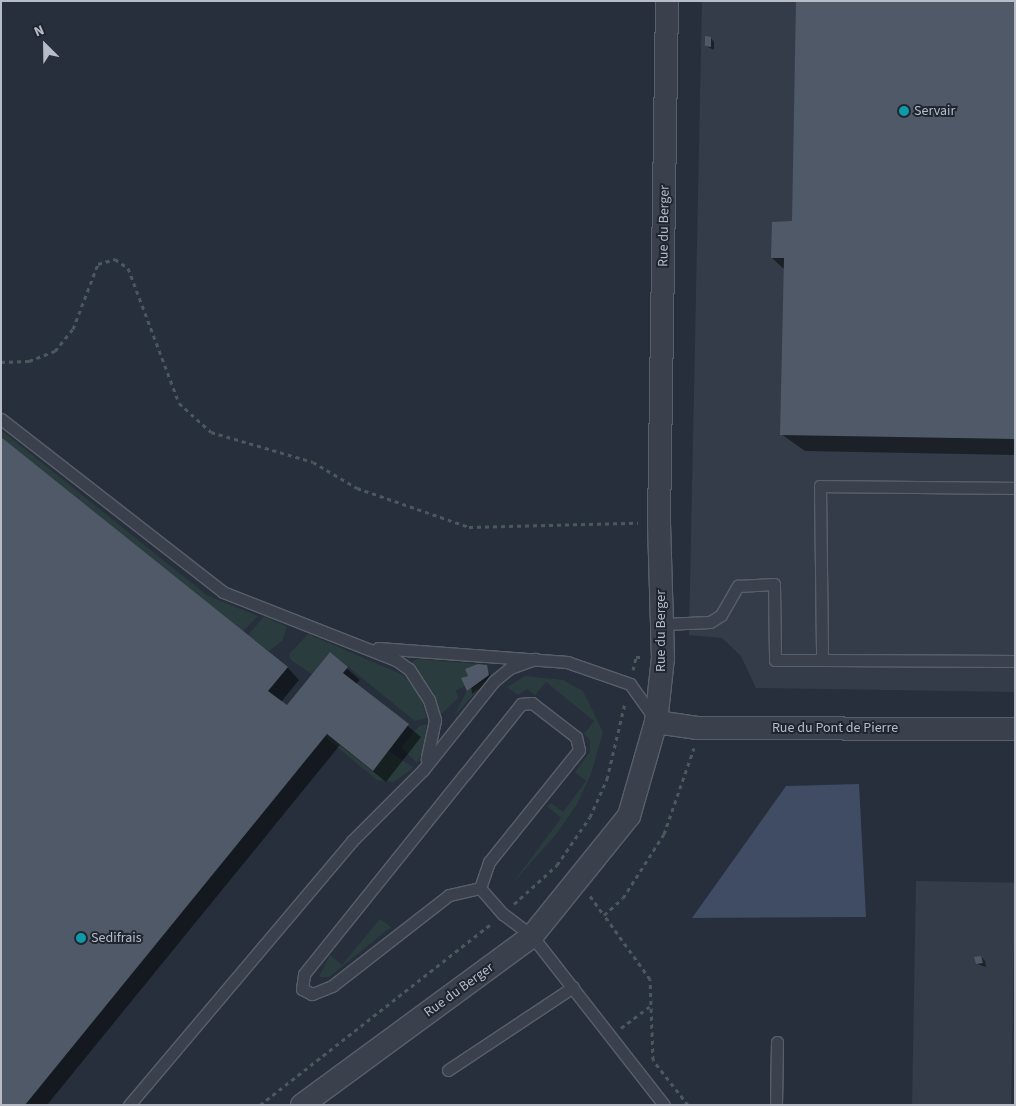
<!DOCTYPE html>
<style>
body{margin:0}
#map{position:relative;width:1016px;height:1106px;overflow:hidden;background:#272f3c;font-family:"Source Sans 3",sans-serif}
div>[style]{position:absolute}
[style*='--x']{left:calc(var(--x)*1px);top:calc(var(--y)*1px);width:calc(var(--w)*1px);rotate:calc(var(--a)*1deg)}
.airport>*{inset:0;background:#353c49;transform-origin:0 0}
.green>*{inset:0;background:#2a3c3e}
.water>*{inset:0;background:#3f4c63}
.shadow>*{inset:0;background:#0007}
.building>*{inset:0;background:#505967}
.path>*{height:3px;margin-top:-1.5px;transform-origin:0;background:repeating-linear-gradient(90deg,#49595c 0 4px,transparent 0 8px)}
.roads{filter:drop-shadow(1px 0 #595f6a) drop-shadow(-1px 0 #595f6a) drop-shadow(0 1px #595f6a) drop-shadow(0 -1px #595f6a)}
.service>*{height:11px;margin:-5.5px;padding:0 5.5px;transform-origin:5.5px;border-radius:5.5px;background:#3b414c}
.minor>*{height:22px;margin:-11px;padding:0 11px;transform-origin:11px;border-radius:11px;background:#3b414c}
.dots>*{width:14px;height:14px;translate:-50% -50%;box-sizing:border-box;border:2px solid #202631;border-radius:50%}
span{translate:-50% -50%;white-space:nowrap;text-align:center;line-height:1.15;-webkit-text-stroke:4px #202631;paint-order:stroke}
.poi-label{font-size:14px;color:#b7bcc7}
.left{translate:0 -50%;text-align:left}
.street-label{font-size:14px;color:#b7bcc7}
.frame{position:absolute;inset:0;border:2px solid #b7bcc7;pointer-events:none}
.north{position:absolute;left:20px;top:20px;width:50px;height:50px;-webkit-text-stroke:4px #202631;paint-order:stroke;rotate:337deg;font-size:14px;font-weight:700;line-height:20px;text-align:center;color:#b7bcc7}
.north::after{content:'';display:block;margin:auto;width:18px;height:22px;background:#b7bcc7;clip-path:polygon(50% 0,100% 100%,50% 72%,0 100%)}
</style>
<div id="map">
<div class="airport">
<i style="clip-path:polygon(702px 1px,1015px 1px,1015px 692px,756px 688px,741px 656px,722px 638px,689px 635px)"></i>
<i style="left:916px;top:881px;width:99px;height:224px;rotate:1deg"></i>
</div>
<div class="green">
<i style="clip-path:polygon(1px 430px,208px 596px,258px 616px,243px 631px,1px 437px)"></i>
<i style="clip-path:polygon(264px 616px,287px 627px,282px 641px,269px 651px,248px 635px)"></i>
<i style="clip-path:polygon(308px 634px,403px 675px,420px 695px,427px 718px,415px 721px,330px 652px,312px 674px,291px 660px,289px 654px)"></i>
<i style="clip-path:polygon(416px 659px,478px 664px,466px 669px,468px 676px,462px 679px,465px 686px,456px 690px,458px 698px,440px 715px,434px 693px,411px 663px)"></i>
<i style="clip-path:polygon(525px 676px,563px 680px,583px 691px,603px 732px,591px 774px,577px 804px,558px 832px,512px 884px,561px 818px,547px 806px,551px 803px,563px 812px,586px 781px,575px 772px,590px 752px,590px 740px,584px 734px,594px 721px,546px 682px,535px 695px,527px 689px,518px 695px,507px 687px)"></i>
<i style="clip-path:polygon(484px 681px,485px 682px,454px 716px,467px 691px)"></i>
<i style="clip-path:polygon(427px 724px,424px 749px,417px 763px,401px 747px,419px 726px)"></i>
<i style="clip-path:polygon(327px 734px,373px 770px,389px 751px,414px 768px,393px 782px,377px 780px,325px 737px)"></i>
<i style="clip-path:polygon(380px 919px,391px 927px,329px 977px,319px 977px,330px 955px,342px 965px)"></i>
</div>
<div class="water">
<i style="clip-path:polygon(859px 784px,866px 917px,692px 918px,786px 786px)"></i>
</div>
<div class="shadow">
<i style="clip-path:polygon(1015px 1px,1015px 455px,805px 451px,781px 434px,785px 270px,772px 258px,793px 223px)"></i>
<i style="clip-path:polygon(711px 38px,714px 42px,714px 50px,706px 46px)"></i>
<i style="clip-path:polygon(1px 438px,287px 667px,299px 680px,281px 702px,287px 707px,330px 654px,360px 680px,356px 684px,421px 737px,386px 782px,340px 745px,47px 1105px,1px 1105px)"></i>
<i style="clip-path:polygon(486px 666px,492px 679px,472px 694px,470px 676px)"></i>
<i style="clip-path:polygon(981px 957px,985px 961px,986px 967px,977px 964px)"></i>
</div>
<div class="building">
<i style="clip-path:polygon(796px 1px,1015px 1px,1015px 439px,780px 435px,784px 258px,771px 258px,772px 222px,792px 221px)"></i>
<i style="clip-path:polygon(705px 36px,711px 37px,711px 47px,705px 46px)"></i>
<i style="clip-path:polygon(1px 437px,288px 667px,268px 691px,287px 705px,330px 652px,348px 667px,343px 673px,409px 724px,373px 771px,327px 734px,25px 1105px,1px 1105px)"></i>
<i style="clip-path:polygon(478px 664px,487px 665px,489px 675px,467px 691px,461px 678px,468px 676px,465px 669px)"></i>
<i style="clip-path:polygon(981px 956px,983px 963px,976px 964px,974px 957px)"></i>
</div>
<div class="path">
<i style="--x:1;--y:362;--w:28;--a:-2"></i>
<i style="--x:29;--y:361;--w:28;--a:-21"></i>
<i style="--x:55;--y:351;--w:28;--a:-51"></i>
<i style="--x:73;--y:329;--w:70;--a:-69"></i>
<i style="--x:98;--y:264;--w:18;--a:-16"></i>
<i style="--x:115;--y:259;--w:16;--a:35"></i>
<i style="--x:128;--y:268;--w:144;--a:69.3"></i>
<i style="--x:179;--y:403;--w:43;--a:42.2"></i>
<i style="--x:211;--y:432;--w:106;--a:16.4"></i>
<i style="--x:313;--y:462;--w:51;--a:30.6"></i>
<i style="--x:357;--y:488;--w:119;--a:19.2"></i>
<i style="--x:469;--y:527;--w:169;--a:-1.4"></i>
<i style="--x:633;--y:670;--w:13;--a:-77"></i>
<i style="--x:636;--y:657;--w:8;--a:0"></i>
<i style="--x:590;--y:896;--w:24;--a:54"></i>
<i style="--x:514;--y:904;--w:58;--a:-42.2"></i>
<i style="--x:557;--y:865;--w:58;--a:-55.5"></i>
<i style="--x:590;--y:817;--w:42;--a:-65.9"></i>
<i style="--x:607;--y:779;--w:78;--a:-76.7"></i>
<i style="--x:621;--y:1028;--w:36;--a:-37"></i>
<i style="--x:260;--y:1105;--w:295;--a:-38.1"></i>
<i style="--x:688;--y:1105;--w:57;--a:-127.9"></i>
<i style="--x:653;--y:1060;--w:81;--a:-92.1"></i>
<i style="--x:650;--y:979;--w:79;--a:-125.7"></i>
<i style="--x:604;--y:915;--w:25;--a:-42"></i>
<i style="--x:623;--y:898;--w:76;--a:-57.4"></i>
<i style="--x:664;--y:834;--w:91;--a:-70.8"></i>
</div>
<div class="roads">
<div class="service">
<i style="--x:1;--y:419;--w:281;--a:37.9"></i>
<i style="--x:223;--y:592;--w:186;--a:21.5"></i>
<i style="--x:396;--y:660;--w:16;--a:35"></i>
<i style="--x:409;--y:669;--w:37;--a:57"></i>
<i style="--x:429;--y:700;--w:21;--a:73"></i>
<i style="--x:435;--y:720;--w:40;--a:102"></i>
<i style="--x:1015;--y:488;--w:195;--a:-179.4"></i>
<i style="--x:820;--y:486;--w:174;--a:89.3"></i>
<i style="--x:822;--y:660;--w:193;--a:0.3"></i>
<i style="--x:663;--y:624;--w:47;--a:-2.4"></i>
<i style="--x:710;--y:622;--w:13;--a:-32"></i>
<i style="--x:721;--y:615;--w:34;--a:-60"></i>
<i style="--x:738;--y:586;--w:36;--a:-3"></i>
<i style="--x:774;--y:584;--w:76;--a:89.2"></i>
<i style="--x:775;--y:660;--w:47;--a:0"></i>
<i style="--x:378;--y:648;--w:190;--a:4.2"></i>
<i style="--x:567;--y:662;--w:67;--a:19.2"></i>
<i style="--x:630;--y:684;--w:43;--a:54.5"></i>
<i style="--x:480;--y:888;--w:32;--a:167"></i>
<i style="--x:449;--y:895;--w:148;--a:142.1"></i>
<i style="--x:332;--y:986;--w:22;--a:158"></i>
<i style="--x:312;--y:994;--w:11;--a:-153"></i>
<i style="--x:302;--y:989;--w:15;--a:-82"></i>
<i style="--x:304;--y:974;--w:257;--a:-51.2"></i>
<i style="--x:465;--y:774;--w:90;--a:-51.3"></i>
<i style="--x:521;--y:704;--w:11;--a:-5"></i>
<i style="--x:532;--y:703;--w:56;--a:37.7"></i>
<i style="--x:576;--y:737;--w:13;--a:77"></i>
<i style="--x:579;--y:750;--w:144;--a:128.8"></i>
<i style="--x:489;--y:862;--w:28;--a:109"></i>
<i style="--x:480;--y:888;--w:35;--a:49"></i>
<i style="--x:503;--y:914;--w:36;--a:37"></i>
<i style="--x:532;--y:936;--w:214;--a:52"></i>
<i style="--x:448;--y:1070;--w:150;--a:-33.6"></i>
<i style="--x:129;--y:1105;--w:346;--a:-49.8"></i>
<i style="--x:352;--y:841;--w:100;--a:-45"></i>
<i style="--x:423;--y:770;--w:114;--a:-51.4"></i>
<i style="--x:494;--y:681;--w:21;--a:-39"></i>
<i style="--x:510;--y:668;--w:27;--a:-20"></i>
<i style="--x:776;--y:1105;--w:63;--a:-89.1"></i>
</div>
<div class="minor">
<i style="--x:656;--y:722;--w:41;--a:8.3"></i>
<i style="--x:697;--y:728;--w:318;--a:0.2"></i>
<i style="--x:302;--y:1105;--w:285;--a:-36.3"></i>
<i style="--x:532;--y:936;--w:154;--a:-51.1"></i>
<i style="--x:629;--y:816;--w:98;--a:-74"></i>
<i style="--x:656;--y:722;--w:64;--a:-83.8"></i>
<i style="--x:663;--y:658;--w:136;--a:-91.7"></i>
<i style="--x:659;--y:522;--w:521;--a:-89.12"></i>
</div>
</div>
<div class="dots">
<i style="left:904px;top:111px;background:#0f9aa8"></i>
<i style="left:81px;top:938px;background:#0f9aa8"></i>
</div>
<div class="poi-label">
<span class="left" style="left:914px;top:111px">Servair</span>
<span class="left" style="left:91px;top:938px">Sedifrais</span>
</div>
<div class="street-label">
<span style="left:664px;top:226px;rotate:-89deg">Rue du Berger</span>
<span style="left:661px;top:631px;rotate:-90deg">Rue du Berger</span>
<span style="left:835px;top:728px">Rue du Pont de Pierre</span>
<span style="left:459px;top:990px;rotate:-36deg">Rue du Berger</span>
</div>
<div class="frame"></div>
<div class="north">N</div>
</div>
